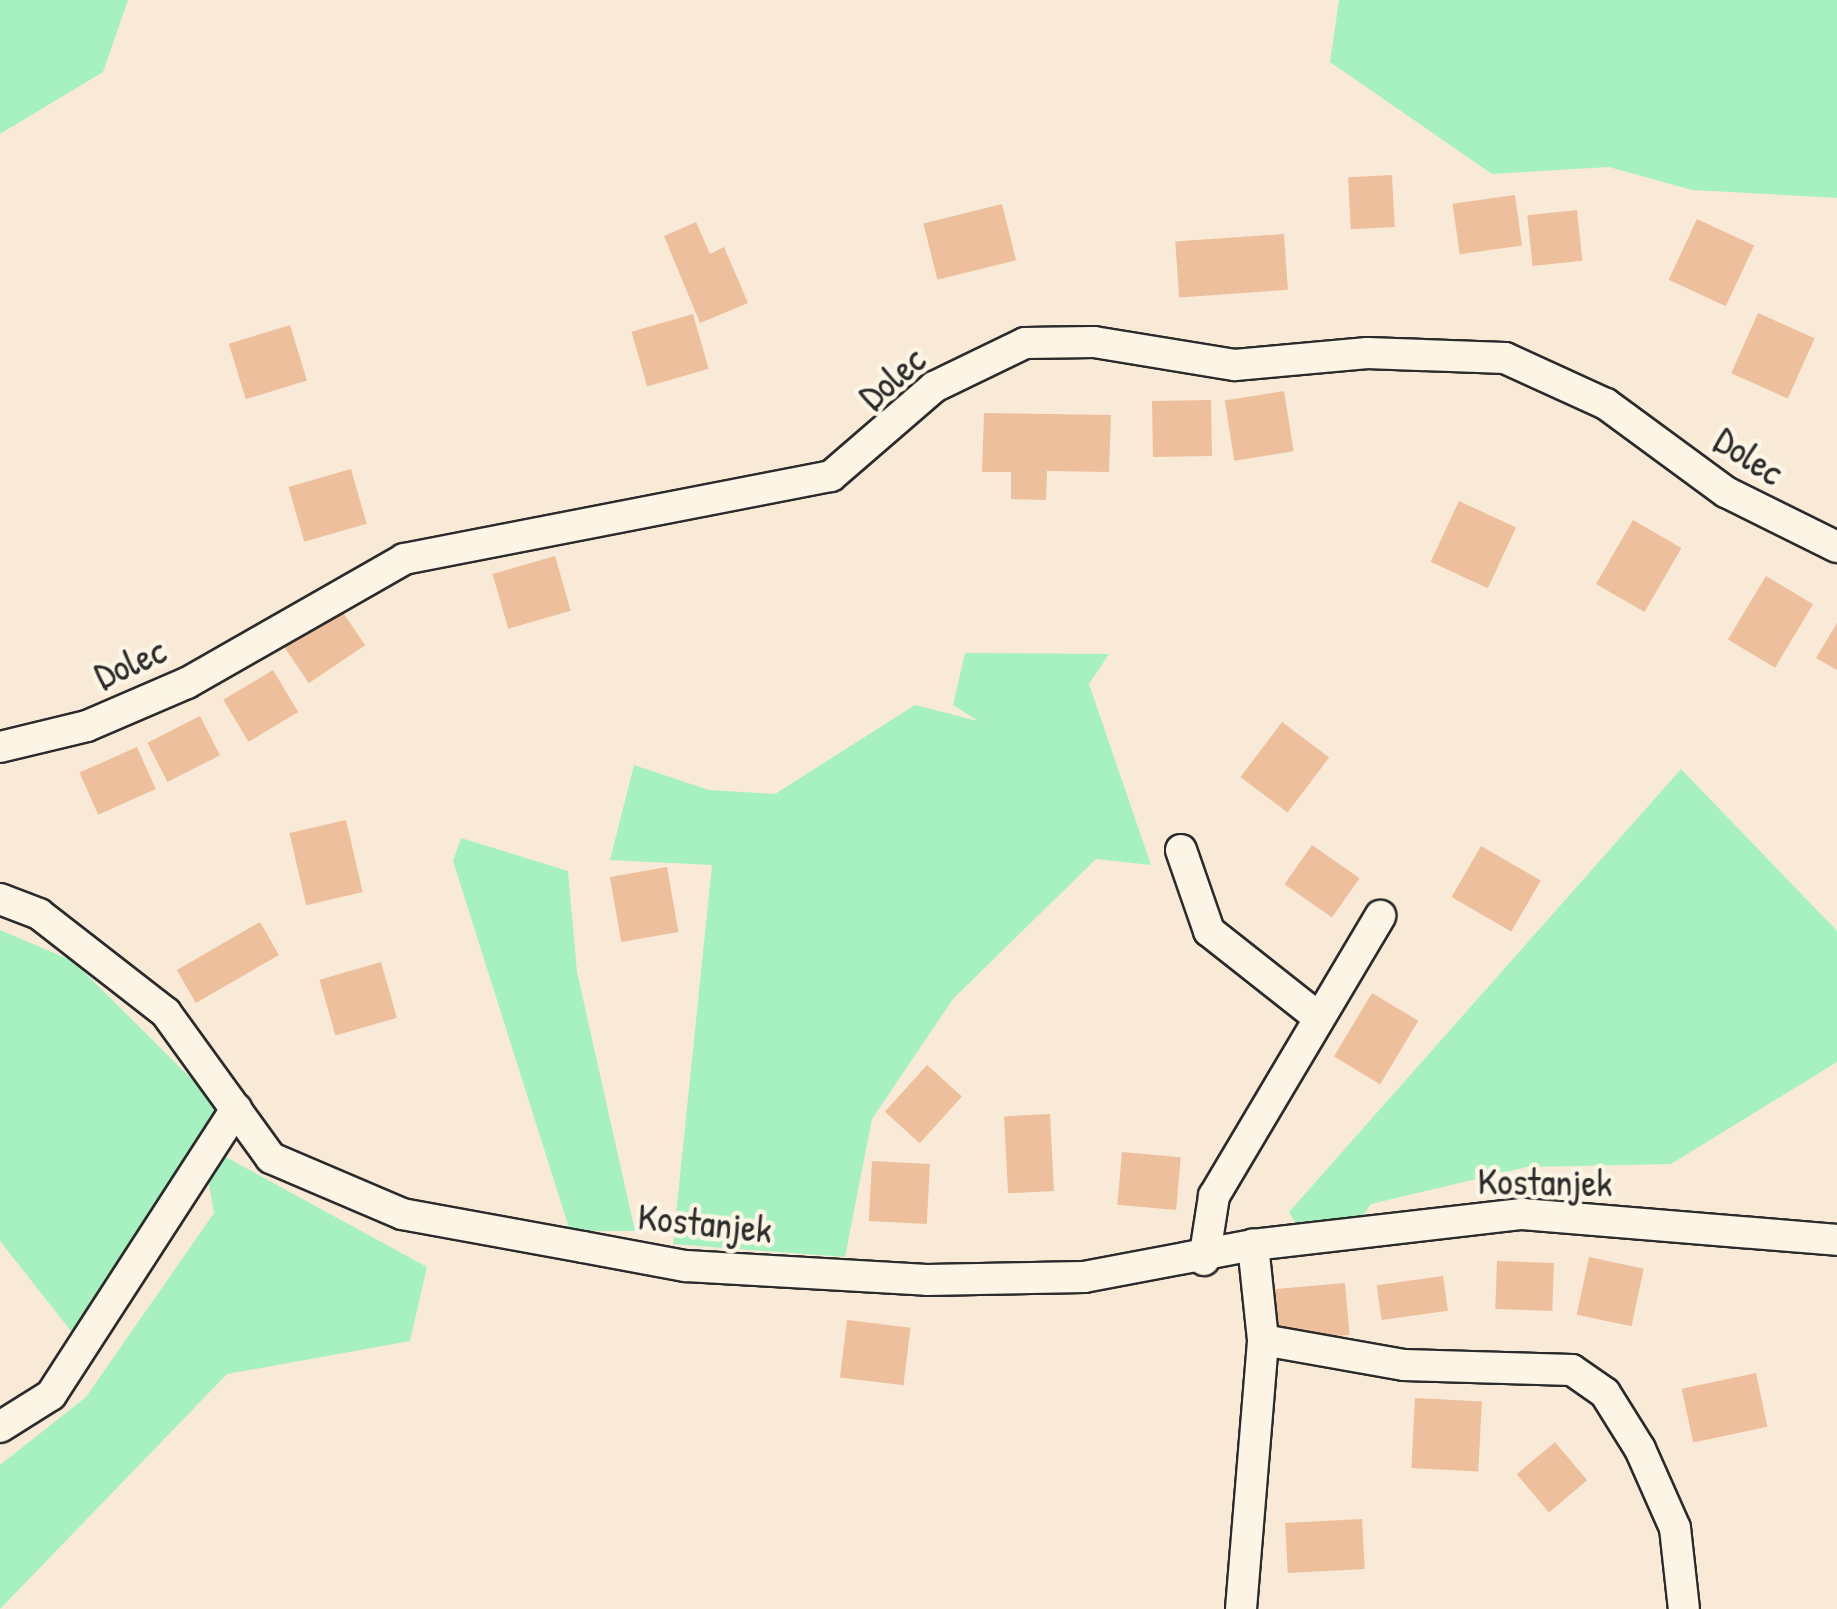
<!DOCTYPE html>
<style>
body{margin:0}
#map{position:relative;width:1837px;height:1609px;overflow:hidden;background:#f9ead7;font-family:"Patrick Hand",sans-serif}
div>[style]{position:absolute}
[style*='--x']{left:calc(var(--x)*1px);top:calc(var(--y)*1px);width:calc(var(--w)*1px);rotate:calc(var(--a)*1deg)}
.green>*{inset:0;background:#a7f1c0}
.building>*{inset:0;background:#edbf9d;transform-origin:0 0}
.roads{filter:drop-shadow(2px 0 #2b2b2b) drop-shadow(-2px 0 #2b2b2b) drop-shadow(0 2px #2b2b2b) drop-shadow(0 -2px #2b2b2b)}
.minor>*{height:30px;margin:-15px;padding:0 15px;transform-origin:15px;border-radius:15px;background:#fcf5e5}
span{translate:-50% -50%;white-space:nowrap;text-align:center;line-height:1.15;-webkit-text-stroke:9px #fcf5e5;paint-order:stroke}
.street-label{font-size:38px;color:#2b2b2b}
</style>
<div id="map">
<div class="green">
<i style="clip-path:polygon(0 0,128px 0,103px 72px,0 134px)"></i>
<i style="clip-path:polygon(1339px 0,1837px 0,1837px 198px,1692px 190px,1609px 167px,1492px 174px,1330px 62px)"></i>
<i style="clip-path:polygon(965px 653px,1109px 654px,1089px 684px,1151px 865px,1096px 859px,953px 999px,872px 1119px,845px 1257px,673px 1244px,712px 865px,610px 860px,634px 765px,709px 790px,775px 794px,915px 705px,978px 721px,953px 705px)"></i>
<i style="clip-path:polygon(1681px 769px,1837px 931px,1837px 1062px,1671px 1164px,1527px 1167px,1371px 1204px,1363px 1216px,1296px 1224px,1289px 1212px)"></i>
<i style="clip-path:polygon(461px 838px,568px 871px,577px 972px,635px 1231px,570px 1231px,453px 861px)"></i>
<i style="clip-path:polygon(0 930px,73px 961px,220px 1107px,78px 1340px,0 1241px)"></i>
<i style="clip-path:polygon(202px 1144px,427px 1267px,410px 1341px,227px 1374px,0 1609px,0 1465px,86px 1397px,214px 1213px)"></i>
</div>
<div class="building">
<i style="left:1392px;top:175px;width:52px;height:44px;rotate:87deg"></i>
<i style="left:1515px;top:195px;width:51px;height:63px;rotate:82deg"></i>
<i style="left:1002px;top:204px;width:58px;height:81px;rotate:76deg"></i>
<i style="left:1577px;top:210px;width:51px;height:50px;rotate:84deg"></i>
<i style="left:1697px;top:219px;width:63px;height:67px;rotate:25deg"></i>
<i style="clip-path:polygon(696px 222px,710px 254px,724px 247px,748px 303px,700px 323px,664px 236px)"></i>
<i style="left:1284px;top:234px;width:56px;height:109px;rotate:86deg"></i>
<i style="left:1758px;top:313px;width:62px;height:66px;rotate:24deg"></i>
<i style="left:693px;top:314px;width:57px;height:64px;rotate:74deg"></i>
<i style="left:290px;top:325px;width:58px;height:64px;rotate:73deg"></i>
<i style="left:1284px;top:391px;width:61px;height:60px;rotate:81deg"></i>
<i style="left:1211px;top:400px;width:56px;height:59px;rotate:89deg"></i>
<i style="clip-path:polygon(984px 413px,1111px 415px,1109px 472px,1047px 471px,1046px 500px,1011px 499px,1011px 472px,982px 472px)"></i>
<i style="left:351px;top:469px;width:57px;height:65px;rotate:74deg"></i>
<i style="left:1459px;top:501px;width:63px;height:67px;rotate:25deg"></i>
<i style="left:1633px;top:520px;width:56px;height:74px;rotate:30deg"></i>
<i style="left:555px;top:556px;width:57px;height:65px;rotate:74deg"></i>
<i style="left:1766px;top:576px;width:55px;height:74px;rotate:31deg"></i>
<i style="left:340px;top:608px;width:45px;height:68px;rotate:56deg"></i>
<i style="clip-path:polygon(1837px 623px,1837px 670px,1816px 658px)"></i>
<i style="left:273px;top:670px;width:49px;height:58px;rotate:59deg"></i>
<i style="left:200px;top:716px;width:44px;height:59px;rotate:63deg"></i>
<i style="left:1282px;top:722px;width:59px;height:69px;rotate:37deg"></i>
<i style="left:137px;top:747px;width:46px;height:63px;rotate:66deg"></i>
<i style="left:346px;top:820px;width:74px;height:58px;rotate:77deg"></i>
<i style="left:1312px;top:845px;width:58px;height:48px;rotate:35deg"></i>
<i style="left:1481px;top:846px;width:69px;height:59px;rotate:30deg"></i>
<i style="left:667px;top:867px;width:66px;height:58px;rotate:80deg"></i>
<i style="left:260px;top:922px;width:38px;height:96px;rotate:60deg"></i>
<i style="left:381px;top:962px;width:58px;height:64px;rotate:74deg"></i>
<i style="left:1372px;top:993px;width:54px;height:74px;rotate:31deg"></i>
<i style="left:927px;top:1065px;width:47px;height:63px;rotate:42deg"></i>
<i style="left:1050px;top:1114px;width:77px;height:46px;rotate:87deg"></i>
<i style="left:1122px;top:1152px;width:59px;height:53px;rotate:5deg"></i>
<i style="left:872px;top:1161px;width:58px;height:60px;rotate:3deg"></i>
<i style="left:1589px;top:1257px;width:56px;height:59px;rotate:12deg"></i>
<i style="left:1497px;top:1261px;width:57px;height:48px;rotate:2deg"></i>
<i style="left:1443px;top:1276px;width:35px;height:67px;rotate:82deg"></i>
<i style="left:1345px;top:1283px;width:52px;height:72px;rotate:85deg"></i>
<i style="left:847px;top:1320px;width:64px;height:58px;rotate:7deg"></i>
<i style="left:1756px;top:1373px;width:55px;height:76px;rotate:78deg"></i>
<i style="left:1415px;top:1398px;width:67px;height:70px;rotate:3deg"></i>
<i style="left:1555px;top:1442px;width:50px;height:50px;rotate:50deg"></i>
<i style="left:1362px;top:1519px;width:50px;height:77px;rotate:87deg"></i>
</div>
<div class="roads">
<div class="minor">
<i style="--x:0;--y:747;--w:89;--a:-13.6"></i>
<i style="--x:87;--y:726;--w:109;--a:-23.3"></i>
<i style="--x:187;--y:683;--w:250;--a:-29.7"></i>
<i style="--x:404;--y:559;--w:435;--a:-11"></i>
<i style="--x:831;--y:476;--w:136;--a:-40.8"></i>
<i style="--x:934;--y:387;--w:101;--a:-25.8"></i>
<i style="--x:1025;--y:343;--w:69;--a:-0.8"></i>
<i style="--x:1094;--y:342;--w:143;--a:9.3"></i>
<i style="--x:1235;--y:365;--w:133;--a:-5.2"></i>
<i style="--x:1367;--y:353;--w:138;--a:2.1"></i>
<i style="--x:1505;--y:358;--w:111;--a:24.5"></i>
<i style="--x:1606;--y:404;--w:149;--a:36.3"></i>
<i style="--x:1726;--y:492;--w:124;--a:26.4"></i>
<i style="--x:1181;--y:850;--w:86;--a:70.9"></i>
<i style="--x:1209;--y:931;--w:140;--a:38.3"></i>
<i style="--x:0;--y:899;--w:42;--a:21"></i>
<i style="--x:39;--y:914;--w:161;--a:37.9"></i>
<i style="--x:166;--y:1013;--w:179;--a:54.1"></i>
<i style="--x:271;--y:1158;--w:142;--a:23.1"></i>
<i style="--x:402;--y:1214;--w:184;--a:10.3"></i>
<i style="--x:583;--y:1247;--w:105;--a:10.5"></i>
<i style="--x:686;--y:1266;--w:241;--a:3.3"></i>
<i style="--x:927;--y:1280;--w:157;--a:-1.1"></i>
<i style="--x:1084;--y:1277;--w:172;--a:-10.7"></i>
<i style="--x:1253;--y:1245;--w:271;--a:-6.6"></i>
<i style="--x:1522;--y:1214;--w:316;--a:4.7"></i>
<i style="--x:1204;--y:1260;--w:65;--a:-81.1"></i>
<i style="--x:1214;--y:1196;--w:326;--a:-59.3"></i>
<i style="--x:1263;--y:1340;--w:143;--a:10.1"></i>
<i style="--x:1404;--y:1365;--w:168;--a:1.7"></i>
<i style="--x:1572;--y:1370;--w:40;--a:34.9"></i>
<i style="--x:1605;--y:1393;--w:66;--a:58"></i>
<i style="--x:1640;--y:1449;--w:86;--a:66.1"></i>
<i style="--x:1675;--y:1528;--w:81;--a:83.7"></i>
<i style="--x:0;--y:1427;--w:60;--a:-32.1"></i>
<i style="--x:51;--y:1395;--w:341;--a:-57.1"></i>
<i style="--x:1241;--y:1609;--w:270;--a:-85.3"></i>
<i style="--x:1263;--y:1340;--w:96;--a:-96"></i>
</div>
</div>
<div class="street-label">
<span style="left:892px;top:378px;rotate:-41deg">Dolec</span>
<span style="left:1749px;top:456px;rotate:33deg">Dolec</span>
<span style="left:130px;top:663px;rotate:-24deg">Dolec</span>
<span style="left:1545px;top:1182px;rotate:1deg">Kostanjek</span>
<span style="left:705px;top:1223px;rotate:6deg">Kostanjek</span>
</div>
</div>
